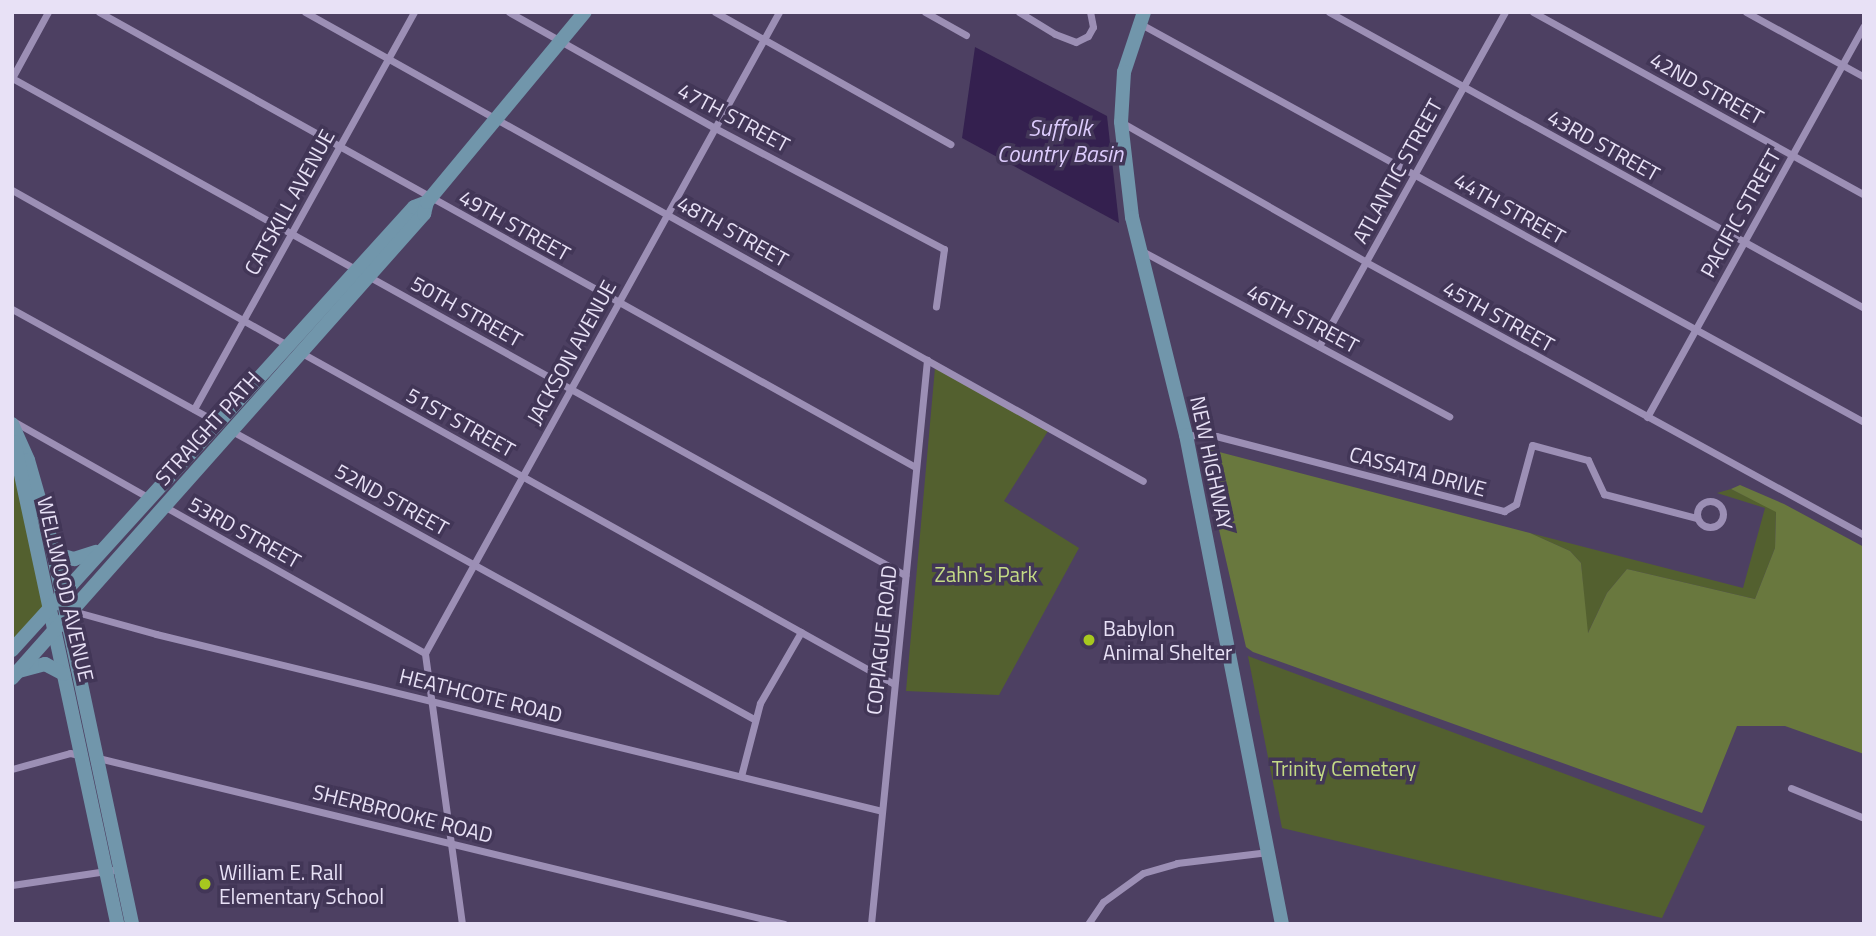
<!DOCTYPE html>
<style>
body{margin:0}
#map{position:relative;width:1876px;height:936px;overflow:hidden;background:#4d4062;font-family:"Titillium Web",sans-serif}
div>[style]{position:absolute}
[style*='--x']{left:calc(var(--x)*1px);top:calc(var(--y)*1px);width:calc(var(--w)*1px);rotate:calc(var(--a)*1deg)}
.green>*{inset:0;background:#53602f}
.forest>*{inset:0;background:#69783e}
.water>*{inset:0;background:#34204f}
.minor>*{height:7px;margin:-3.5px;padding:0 3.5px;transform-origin:3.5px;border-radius:3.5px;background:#9c8fb5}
.minor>.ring{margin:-3.5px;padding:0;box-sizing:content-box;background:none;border:7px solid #9c8fb5;border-radius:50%}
.secondary>*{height:14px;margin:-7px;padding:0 7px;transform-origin:7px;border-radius:7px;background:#7196ab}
.dots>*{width:19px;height:19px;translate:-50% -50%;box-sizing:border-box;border:4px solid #423657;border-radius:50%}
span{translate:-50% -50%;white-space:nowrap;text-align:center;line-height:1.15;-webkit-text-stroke:7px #423657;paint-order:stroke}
.street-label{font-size:21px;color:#e8e1f6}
.park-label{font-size:21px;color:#c4db85}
.poi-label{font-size:21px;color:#e8e1f6}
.left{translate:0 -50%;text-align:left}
.water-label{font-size:23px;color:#ddccfd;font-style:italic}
.frame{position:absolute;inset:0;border:14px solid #e8e1f6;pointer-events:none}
</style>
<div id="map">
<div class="green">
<i style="clip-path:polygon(935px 368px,1048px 431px,1004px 501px,1079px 548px,999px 695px,906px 691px)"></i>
<i style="clip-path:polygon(13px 469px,44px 607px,12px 642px,12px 492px)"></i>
<i style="clip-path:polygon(1731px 489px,1776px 511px,1775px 548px,1755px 599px,1627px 569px,1607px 593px,1587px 635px,1581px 563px,1570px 551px,1530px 533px,1743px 588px,1765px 508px,1717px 493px)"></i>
<i style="clip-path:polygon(1248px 656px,1705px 826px,1662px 918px,1282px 828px)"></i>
</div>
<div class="forest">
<i style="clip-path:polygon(1200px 447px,1530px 533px,1570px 551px,1581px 563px,1588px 633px,1607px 593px,1627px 569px,1755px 599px,1775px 548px,1776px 512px,1731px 489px,1740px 485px,1784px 504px,1864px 547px,1864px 754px,1785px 726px,1737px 726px,1702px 813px,1253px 652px,1246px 647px)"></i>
</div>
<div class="water">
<i style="clip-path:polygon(975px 47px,1107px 116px,1119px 223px,962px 138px)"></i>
</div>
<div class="minor">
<i style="--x:99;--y:12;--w:934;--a:29.14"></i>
<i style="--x:305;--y:12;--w:960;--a:29.23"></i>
<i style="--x:509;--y:12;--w:236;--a:29.4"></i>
<i style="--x:715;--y:128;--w:259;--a:27.9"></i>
<i style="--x:944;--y:249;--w:58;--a:98"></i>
<i style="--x:715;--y:12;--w:270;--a:29.3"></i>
<i style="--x:925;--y:12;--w:47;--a:29.3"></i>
<i style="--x:1019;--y:12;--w:42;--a:31.4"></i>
<i style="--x:1055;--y:34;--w:22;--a:21"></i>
<i style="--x:1076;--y:42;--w:13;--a:-27"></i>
<i style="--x:1088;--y:36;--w:10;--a:-61"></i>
<i style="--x:1093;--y:27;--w:15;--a:-101"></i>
<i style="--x:1329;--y:12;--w:611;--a:28.95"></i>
<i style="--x:1533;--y:12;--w:378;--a:28.9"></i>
<i style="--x:1746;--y:12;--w:135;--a:28.8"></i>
<i style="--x:1139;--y:23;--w:828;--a:28.83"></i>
<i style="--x:12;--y:78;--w:395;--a:29.1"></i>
<i style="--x:12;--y:78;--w:75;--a:-61.4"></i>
<i style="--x:1121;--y:122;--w:282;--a:29.7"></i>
<i style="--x:1366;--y:262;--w:568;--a:28.73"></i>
<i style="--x:12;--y:190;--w:318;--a:29.4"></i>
<i style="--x:1142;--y:251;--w:349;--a:28.3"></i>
<i style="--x:368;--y:276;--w:615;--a:29.11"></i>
<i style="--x:12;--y:309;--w:238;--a:28.9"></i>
<i style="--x:1319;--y:346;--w:382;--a:-60.9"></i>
<i style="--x:300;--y:352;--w:680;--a:29.2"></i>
<i style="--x:194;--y:409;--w:454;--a:-61"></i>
<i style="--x:1647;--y:417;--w:447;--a:-61"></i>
<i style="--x:13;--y:421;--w:156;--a:29.5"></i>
<i style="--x:230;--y:430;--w:598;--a:28.88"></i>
<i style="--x:1187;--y:435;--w:29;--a:2"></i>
<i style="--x:1216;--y:436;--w:298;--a:14.6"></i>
<i style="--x:1504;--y:511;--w:14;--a:-30"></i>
<i style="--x:1516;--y:504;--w:61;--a:-74.8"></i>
<i style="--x:1532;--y:445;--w:58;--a:15"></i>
<i style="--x:1588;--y:460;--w:38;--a:65"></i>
<i style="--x:1604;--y:494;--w:96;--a:14.5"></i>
<i class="ring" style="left:1697px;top:501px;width:19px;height:19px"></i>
<i style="--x:162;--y:505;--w:302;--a:29.4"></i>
<i style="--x:73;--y:611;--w:86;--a:15.5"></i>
<i style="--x:156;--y:634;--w:747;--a:13.7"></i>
<i style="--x:98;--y:758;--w:706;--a:13.6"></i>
<i style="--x:12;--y:769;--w:60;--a:-15.4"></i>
<i style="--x:70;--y:753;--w:13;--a:13"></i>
<i style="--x:741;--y:776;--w:75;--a:-75.4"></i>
<i style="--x:760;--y:703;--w:82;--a:-60"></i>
<i style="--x:1791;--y:788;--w:79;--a:22.3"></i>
<i style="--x:12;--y:885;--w:109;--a:-8.4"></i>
<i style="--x:462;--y:924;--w:274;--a:-97.8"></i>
<i style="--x:425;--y:653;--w:732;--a:-61.09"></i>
<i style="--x:871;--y:924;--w:567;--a:-84.33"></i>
<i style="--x:1088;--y:924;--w:27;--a:-56"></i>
<i style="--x:1103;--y:902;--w:49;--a:-35.9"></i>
<i style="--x:1143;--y:873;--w:35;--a:-16"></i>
<i style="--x:1177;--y:863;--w:92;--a:-6.9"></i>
</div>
<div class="secondary">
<i style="--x:1144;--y:12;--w:63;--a:108.4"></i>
<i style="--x:1124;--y:72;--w:50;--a:93.4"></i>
<i style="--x:1121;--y:122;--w:96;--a:83.4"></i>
<i style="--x:1132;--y:217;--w:225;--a:76.1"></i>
<i style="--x:1186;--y:435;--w:498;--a:78.9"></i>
<i style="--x:12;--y:424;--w:39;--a:66"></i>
<i style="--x:28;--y:460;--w:76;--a:74"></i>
<i style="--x:49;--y:533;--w:400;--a:78"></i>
<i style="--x:14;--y:442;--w:493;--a:77.9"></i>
<i style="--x:52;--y:546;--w:12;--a:48"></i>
<i style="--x:60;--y:555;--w:15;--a:16"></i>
<i style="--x:74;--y:559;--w:23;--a:-18"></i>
<i style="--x:12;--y:650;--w:598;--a:-47.78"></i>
<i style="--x:414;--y:207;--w:14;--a:-21"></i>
<i style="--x:19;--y:671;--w:27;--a:-15"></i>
<i style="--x:45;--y:664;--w:21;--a:28"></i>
<i style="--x:12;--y:678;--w:621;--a:-48.4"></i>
<i style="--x:424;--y:214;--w:12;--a:-76"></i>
<i style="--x:427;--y:202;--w:247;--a:-50.3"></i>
</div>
<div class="dots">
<i style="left:1089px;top:640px;background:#a7c81f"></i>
<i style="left:205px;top:884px;background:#a7c81f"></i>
</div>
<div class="street-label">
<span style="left:1707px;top:88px;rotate:29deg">42ND STREET</span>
<span style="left:734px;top:117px;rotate:28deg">47TH STREET</span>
<span style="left:1604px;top:145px;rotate:29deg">43RD STREET</span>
<span style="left:1397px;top:171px;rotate:-61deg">ATLANTIC STREET</span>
<span style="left:289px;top:202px;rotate:-61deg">CATSKILL AVENUE</span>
<span style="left:1510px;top:208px;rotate:29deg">44TH STREET</span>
<span style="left:1740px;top:213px;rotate:-61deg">PACIFIC STREET</span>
<span style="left:515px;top:225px;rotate:29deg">49TH STREET</span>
<span style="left:733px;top:231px;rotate:29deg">48TH STREET</span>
<span style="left:467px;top:311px;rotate:29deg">50TH STREET</span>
<span style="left:1499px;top:316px;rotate:29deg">45TH STREET</span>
<span style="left:1303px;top:318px;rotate:28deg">46TH STREET</span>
<span style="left:571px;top:352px;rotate:-61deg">JACKSON AVENUE</span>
<span style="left:461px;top:422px;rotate:29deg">51ST STREET</span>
<span style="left:207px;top:428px;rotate:-48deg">STRAIGHT PATH</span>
<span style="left:1212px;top:463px;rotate:78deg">NEW HIGHWAY</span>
<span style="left:1418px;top:471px;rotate:15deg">CASSATA DRIVE</span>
<span style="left:392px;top:499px;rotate:29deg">52ND STREET</span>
<span style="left:245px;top:532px;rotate:29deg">53RD STREET</span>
<span style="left:66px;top:589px;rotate:77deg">WELLWOOD AVENUE</span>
<span style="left:881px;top:640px;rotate:-84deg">COPIAGUE ROAD</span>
<span style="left:481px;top:695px;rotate:14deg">HEATHCOTE ROAD</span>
<span style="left:403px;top:813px;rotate:14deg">SHERBROOKE ROAD</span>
</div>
<div class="park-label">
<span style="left:986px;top:574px">Zahn's Park</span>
<span style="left:1344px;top:768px">Trinity Cemetery</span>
</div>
<div class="poi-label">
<span class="left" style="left:1103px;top:640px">Babylon<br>Animal Shelter</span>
<span class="left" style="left:219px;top:884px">William E. Rall<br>Elementary School</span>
</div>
<div class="water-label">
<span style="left:1060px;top:141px">Suffolk<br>Country Basin</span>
</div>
<div class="frame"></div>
</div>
